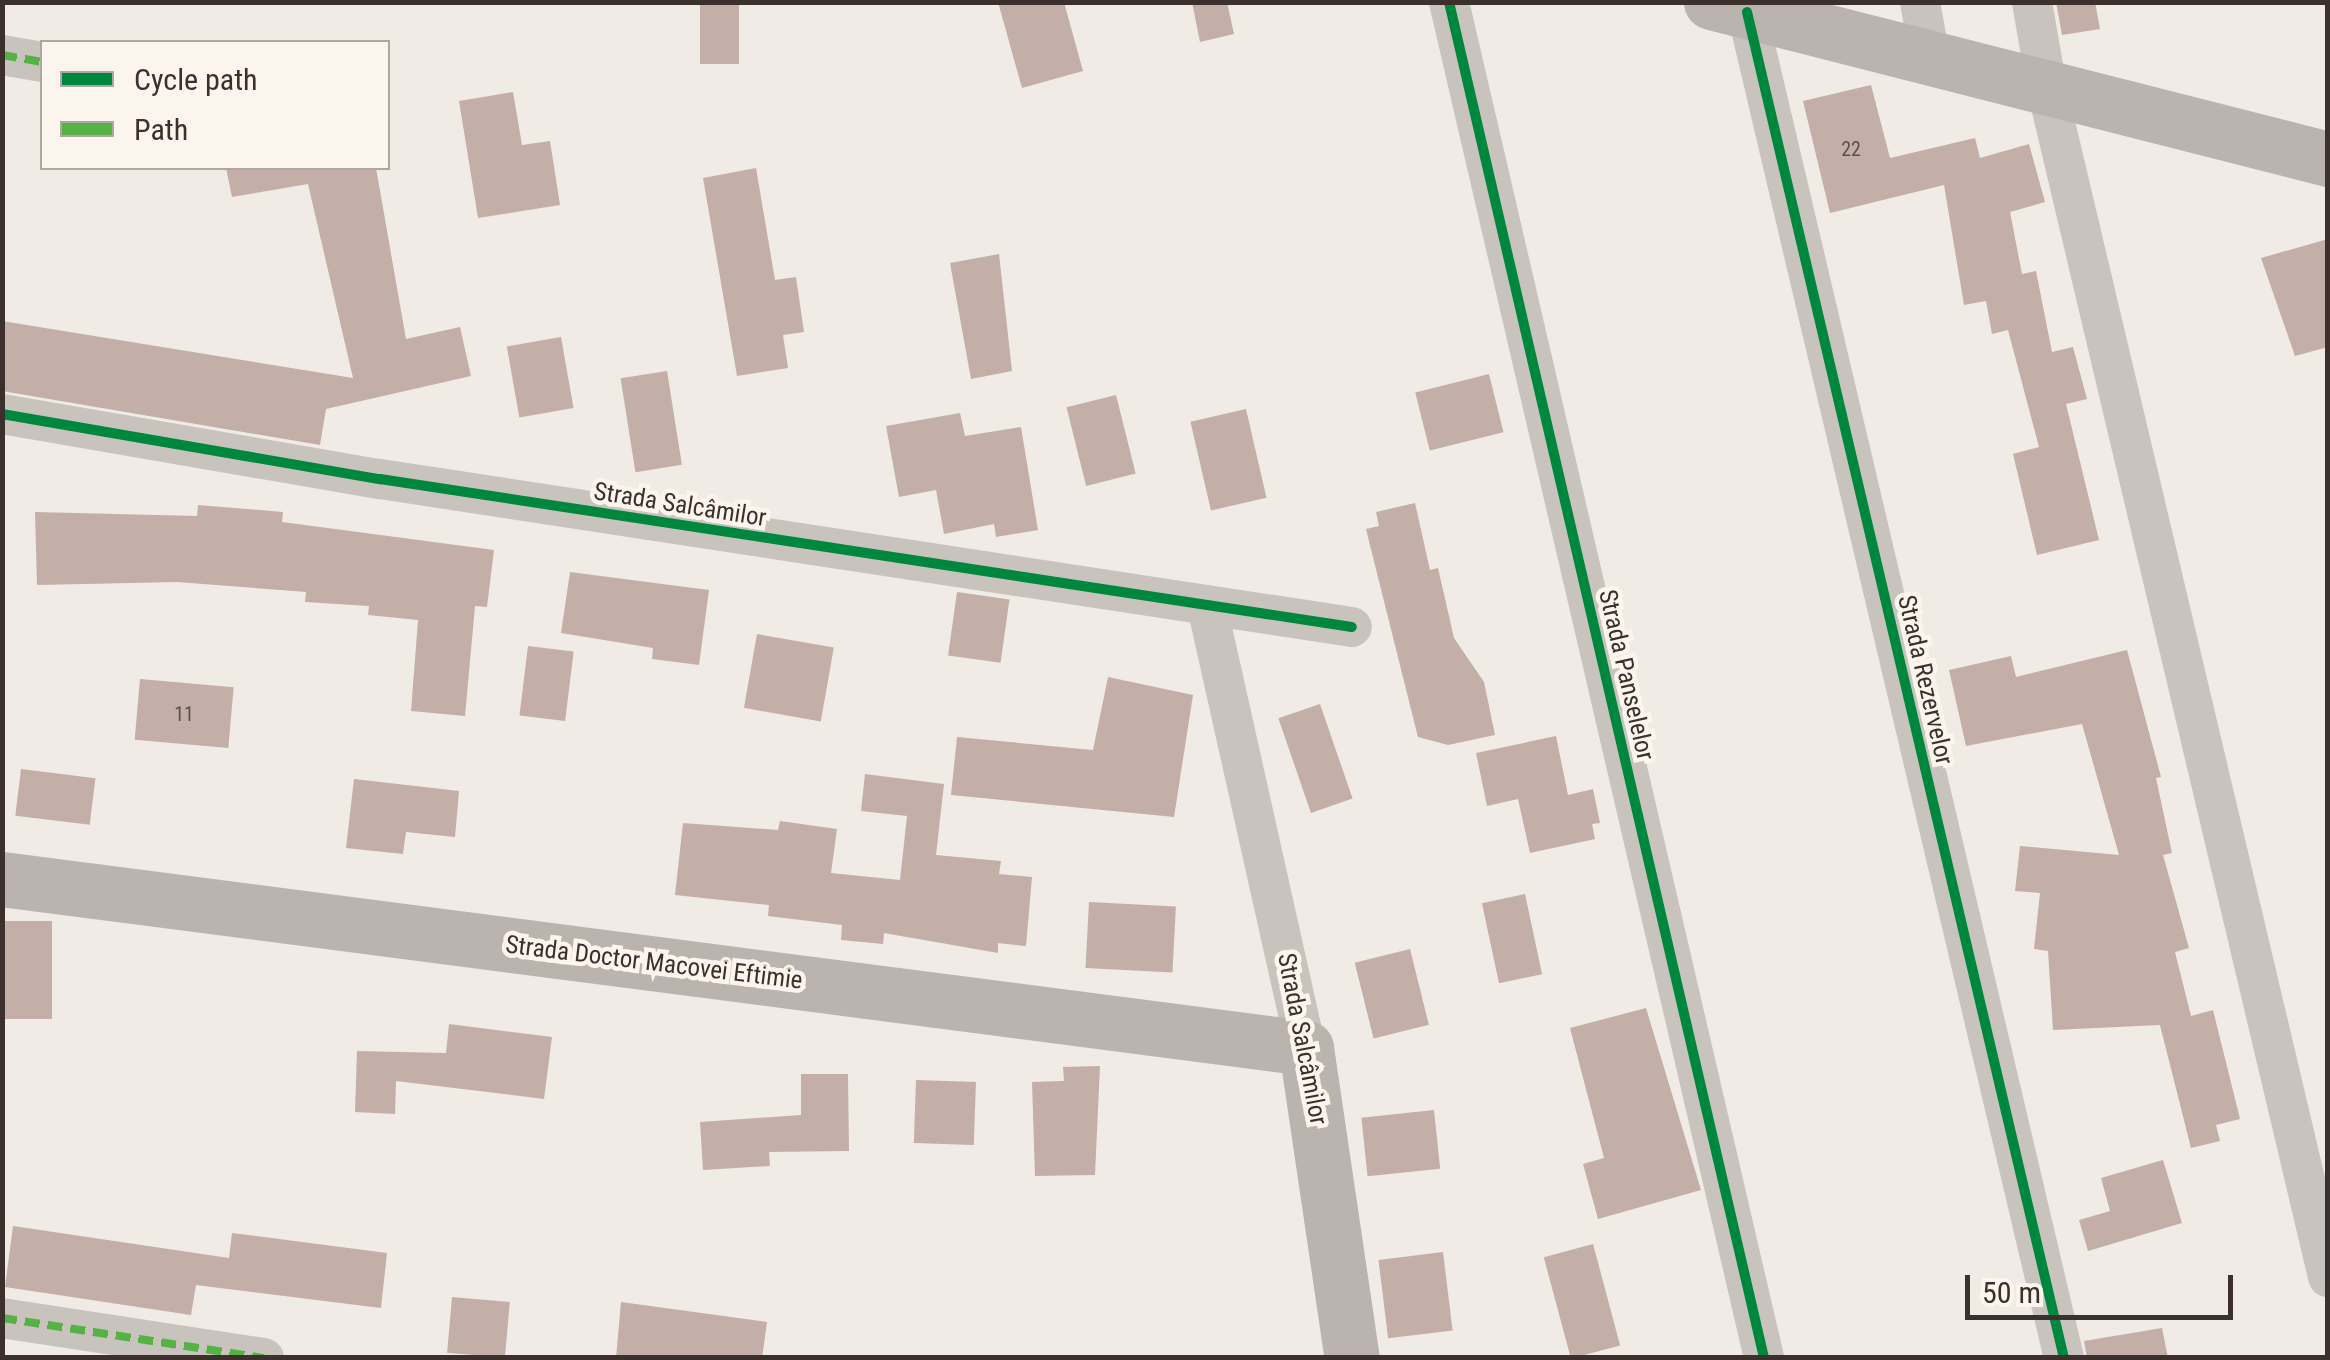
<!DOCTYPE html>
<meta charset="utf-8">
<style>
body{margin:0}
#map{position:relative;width:2330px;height:1360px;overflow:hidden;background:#f0ebe5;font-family:"Roboto Condensed",sans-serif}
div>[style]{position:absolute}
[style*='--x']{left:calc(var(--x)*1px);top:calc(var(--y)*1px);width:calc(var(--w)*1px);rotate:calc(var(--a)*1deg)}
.building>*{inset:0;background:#c3afa7;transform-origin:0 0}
.street>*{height:40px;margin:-20px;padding:0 20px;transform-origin:20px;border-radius:20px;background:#c9c3be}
.secondary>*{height:55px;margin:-27.5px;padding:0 27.5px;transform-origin:27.5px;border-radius:27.5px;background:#bab3ae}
.quiet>*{height:8px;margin-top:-4px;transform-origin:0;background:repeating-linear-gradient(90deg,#57b246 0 15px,transparent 0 23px)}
.cycleway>*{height:10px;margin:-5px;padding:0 5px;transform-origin:5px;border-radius:5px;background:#00873e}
span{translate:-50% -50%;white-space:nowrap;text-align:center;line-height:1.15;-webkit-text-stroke:9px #fbf5ee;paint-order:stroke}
.number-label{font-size:20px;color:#5d504a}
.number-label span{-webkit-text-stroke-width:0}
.street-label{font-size:25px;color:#3b302b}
.frame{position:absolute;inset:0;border:5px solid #3b302b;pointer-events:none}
.legend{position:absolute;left:40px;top:40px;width:350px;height:130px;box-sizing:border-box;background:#fbf5ee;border:2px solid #aea6a0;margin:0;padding:12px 18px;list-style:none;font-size:30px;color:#3b302b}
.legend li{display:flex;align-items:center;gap:20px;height:50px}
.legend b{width:50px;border:2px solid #aea6a0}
.scale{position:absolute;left:1965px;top:1275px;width:268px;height:45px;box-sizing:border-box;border:5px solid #3b302b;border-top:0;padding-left:12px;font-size:30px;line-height:35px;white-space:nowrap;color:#3b302b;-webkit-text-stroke:8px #fbf5ee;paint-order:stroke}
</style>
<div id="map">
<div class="building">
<i style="left:700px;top:2px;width:39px;height:62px"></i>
<i style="clip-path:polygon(998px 2px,1064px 2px,1083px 71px,1022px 88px)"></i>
<i style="clip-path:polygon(1192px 2px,1227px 2px,1234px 34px,1200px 42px)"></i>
<i style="clip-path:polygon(2056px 2px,2095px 2px,2100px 29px,2062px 35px)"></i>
<i style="clip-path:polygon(1871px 85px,1890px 158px,1975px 138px,1980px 158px,2029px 144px,2045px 202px,2010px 212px,2022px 274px,2036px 271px,2052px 352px,2073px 347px,2087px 399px,2066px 404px,2099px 540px,2037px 555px,2013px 454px,2039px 447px,2008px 330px,1992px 334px,1986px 301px,1964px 305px,1944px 185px,1830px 213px,1803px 101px)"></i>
<i style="clip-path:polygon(513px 92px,522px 145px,550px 141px,560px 205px,478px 218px,459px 101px)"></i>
<i style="clip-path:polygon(226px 168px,376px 168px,406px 339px,460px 327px,471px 376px,326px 409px,320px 445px,2px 391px,2px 321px,353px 378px,308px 184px,232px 197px)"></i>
<i style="clip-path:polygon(756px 168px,775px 280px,796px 277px,804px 332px,783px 335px,788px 368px,737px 376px,703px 178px)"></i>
<i style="clip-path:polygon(2328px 239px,2328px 347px,2295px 356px,2261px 258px)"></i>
<i style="clip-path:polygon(999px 254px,1012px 371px,971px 379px,950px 263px)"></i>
<i style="left:561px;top:337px;width:72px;height:55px;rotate:80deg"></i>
<i style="left:667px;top:371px;width:95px;height:47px;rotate:81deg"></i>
<i style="left:1489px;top:374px;width:60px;height:76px;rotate:76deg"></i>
<i style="left:1116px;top:395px;width:81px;height:51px;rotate:76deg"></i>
<i style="left:1246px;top:409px;width:91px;height:57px;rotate:77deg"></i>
<i style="clip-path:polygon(960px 413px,965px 436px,1021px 427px,1038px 530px,996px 537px,994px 524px,944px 534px,936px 490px,899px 497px,886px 426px)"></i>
<i style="clip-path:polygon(1415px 503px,1430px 570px,1438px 568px,1454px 638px,1484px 682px,1495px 735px,1448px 745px,1418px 737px,1366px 529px,1379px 526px,1376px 512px)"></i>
<i style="clip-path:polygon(198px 505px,283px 512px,282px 522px,494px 550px,487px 607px,475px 606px,465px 716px,411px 711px,418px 620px,368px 615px,369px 606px,305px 602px,306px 592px,177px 582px,37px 585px,35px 512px,197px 516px)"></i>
<i style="clip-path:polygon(570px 572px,709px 590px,699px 665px,652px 659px,653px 648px,561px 633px)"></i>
<i style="left:957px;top:592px;width:53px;height:64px;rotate:8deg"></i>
<i style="left:757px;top:634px;width:78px;height:75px;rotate:10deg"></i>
<i style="left:528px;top:646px;width:46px;height:70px;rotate:7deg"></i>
<i style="clip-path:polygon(2127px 650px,2161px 777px,2156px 778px,2172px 853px,2163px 855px,2189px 948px,2175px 952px,2191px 1016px,2213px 1010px,2240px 1119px,2216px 1125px,2220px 1141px,2191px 1148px,2160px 1025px,2053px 1030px,2048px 951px,2034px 949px,2040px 893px,2015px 891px,2020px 846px,2119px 855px,2082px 724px,1966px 746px,1949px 670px,2011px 656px,2016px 677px)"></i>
<i style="clip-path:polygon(1108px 677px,1193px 695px,1174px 817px,951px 795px,957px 737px,1093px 750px)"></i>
<i style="left:140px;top:679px;width:94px;height:61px;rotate:5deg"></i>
<i style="left:1320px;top:704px;width:100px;height:44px;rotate:71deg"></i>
<i style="clip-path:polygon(1556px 736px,1568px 795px,1593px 789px,1600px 823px,1592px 824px,1595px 839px,1530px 853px,1518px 799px,1487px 806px,1476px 753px)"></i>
<i style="left:21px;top:769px;width:75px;height:47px;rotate:7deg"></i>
<i style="clip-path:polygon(865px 774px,944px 784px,936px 855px,1001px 861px,999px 874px,1032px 877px,1026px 946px,998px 943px,998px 953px,884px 933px,883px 944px,841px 940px,842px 925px,768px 916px,769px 905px,675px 895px,683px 823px,778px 830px,780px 821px,837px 829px,831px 873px,900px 880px,907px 816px,861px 811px)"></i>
<i style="clip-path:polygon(354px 779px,459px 791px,455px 837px,406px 832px,403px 854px,346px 848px)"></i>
<i style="left:1525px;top:894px;width:82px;height:44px;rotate:78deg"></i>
<i style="left:1089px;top:902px;width:87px;height:66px;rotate:3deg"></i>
<i style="left:2px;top:921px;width:50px;height:98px"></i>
<i style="left:1410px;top:949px;width:78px;height:57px;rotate:76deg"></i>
<i style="clip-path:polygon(1646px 1008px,1701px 1190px,1598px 1219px,1583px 1164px,1604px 1158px,1570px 1028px)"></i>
<i style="clip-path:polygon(449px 1024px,552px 1037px,544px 1099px,396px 1081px,395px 1114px,355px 1112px,357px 1051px,446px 1053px)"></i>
<i style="clip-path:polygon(1100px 1066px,1095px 1175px,1035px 1176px,1032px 1082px,1064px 1081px,1063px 1067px)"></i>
<i style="clip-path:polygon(801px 1074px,848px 1074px,849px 1151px,769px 1152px,770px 1166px,703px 1170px,700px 1122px,801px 1115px)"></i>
<i style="left:916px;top:1080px;width:60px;height:63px;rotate:2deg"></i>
<i style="left:1434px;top:1110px;width:59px;height:73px;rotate:84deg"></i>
<i style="clip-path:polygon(2163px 1160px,2182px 1223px,2088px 1251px,2079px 1220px,2110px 1211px,2101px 1178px)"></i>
<i style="clip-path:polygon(13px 1226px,229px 1258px,232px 1233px,387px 1253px,381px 1308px,196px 1285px,191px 1315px,5px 1287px)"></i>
<i style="left:1593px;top:1244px;width:105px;height:51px;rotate:75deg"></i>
<i style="left:1443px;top:1252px;width:79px;height:65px;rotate:83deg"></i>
<i style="left:452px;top:1297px;width:58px;height:56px;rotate:5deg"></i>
<i style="clip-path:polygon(621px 1302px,767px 1322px,762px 1358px,616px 1358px)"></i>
<i style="clip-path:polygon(2162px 1328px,2168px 1358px,2087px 1358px,2084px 1341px)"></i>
</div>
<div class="street">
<i style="--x:1449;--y:2;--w:1392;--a:76.92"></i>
<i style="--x:1920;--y:2;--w:57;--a:79.9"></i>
<i style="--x:2032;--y:2;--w:88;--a:80.2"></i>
<i style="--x:2047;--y:89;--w:1221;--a:76.69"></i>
<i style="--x:1747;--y:12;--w:1383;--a:76.75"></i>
<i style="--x:2;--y:55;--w:41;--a:9.9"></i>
<i style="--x:2;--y:414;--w:384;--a:9.8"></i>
<i style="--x:380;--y:479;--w:983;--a:8.66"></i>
<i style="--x:1207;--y:606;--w:453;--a:77.4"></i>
<i style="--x:2;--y:1318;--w:265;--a:8.7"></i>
</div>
<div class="secondary">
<i style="--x:1711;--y:2;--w:637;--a:14.28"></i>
<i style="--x:2;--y:879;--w:1315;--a:7.38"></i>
<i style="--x:1306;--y:1048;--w:313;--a:81.6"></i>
</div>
<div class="quiet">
<i style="--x:2;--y:55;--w:41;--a:9.9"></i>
<i style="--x:2;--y:1318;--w:265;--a:8.7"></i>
</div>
<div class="cycleway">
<i style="--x:1449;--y:2;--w:1392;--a:76.92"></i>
<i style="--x:1747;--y:12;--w:1383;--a:76.75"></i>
<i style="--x:2;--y:414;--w:384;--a:9.8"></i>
<i style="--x:380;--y:479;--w:983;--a:8.66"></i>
</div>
<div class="number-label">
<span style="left:1851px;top:149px">22</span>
<span style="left:184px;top:714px">11</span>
</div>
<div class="street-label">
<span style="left:680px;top:505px;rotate:9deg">Strada Salcâmilor</span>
<span style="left:1626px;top:675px;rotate:77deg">Strada Panselelor</span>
<span style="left:1925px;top:680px;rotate:77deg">Strada Rezervelor</span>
<span style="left:654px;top:963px;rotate:7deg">Strada Doctor Macovei Eftimie</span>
<span style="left:1302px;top:1039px;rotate:79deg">Strada Salcâmilor</span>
</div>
<div class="frame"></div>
<ul class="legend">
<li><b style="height:12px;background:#00873e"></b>Cycle path</li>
<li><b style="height:12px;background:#57b246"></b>Path</li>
</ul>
<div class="scale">50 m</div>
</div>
